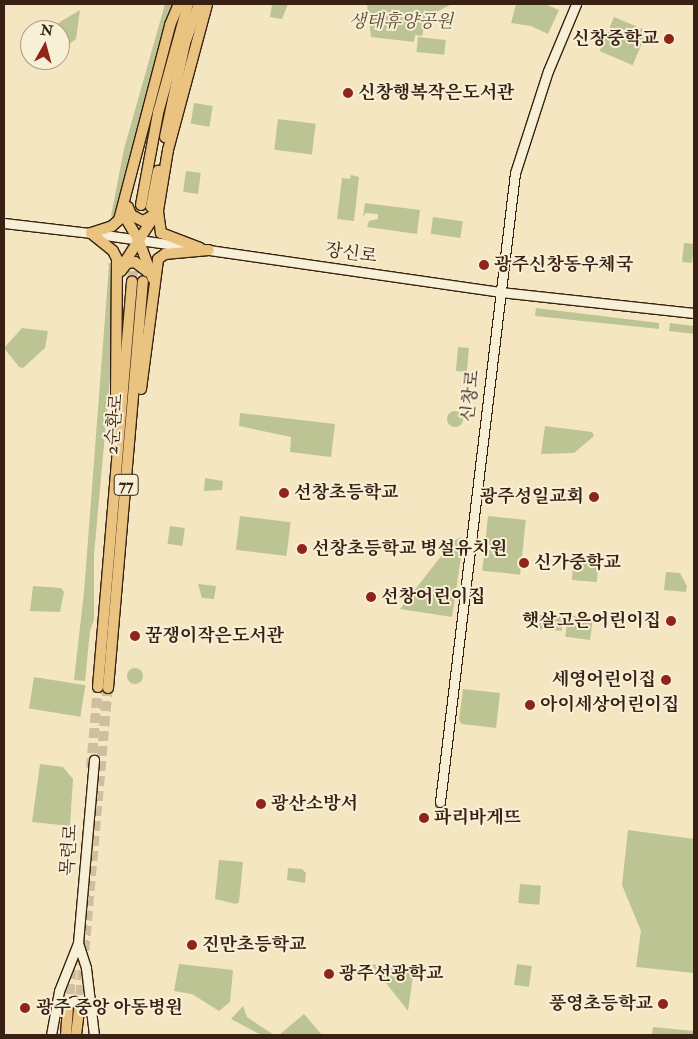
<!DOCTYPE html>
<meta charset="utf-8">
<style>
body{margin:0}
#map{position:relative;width:698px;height:1039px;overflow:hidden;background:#f5e6c2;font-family:"IM FELL Double Pica","Noto Serif KR",serif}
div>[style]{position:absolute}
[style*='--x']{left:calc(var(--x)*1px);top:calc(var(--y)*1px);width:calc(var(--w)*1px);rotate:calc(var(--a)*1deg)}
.green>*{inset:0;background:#bdc493;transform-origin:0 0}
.round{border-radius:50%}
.trunk-tunnel>*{height:10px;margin-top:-5px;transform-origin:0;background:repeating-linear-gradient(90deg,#cfbf9f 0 10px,transparent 0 15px)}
.roads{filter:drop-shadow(1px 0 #382113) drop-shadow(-1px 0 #382113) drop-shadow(0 1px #382113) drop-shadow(0 -1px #382113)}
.secondary>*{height:9px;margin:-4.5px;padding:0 4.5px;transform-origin:4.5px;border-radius:4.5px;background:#f8efd7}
.trunk>*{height:10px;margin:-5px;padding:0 5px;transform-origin:5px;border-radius:5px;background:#eac381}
.dots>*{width:14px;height:14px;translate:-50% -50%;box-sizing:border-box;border:2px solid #f8efd7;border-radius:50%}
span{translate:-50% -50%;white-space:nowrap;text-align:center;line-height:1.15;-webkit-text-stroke:4px #f8efd7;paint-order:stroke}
.shield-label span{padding:1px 4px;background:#f8efd7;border:1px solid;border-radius:4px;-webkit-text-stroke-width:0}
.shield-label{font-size:16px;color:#382113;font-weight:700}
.park-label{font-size:18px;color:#605239;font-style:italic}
.poi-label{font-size:18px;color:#382113;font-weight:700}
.right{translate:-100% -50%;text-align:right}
.left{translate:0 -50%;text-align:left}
.street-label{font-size:18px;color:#382113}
.frame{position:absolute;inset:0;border:5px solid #382113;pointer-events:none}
.north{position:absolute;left:20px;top:20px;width:50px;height:50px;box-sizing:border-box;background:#f8efd7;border:1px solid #ab9d89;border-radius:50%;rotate:7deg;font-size:14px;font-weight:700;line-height:20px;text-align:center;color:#382113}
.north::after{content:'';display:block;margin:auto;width:18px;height:22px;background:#8f2418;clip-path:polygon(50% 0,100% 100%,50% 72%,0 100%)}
</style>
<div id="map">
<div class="green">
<i style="clip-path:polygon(165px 4px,172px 4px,124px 177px,120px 210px,115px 219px,111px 216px,124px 149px)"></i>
<i style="clip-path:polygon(272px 4px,288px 4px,282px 19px,270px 17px)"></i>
<i style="clip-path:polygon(367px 4px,452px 4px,427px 17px,422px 36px,415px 35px,414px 42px,371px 37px)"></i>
<i style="clip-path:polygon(516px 4px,545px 4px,559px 10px,548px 34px,531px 26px,511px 23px)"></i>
<i style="clip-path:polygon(80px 10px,76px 39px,69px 44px,60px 37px,60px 30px,50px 28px)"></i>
<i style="left:614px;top:17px;width:36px;height:37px;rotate:23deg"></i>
<i style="left:418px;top:37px;width:28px;height:15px;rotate:6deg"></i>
<i style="left:194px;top:103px;width:19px;height:21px;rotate:9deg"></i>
<i style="left:278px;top:119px;width:38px;height:31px;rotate:7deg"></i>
<i style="left:186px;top:171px;width:15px;height:21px;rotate:8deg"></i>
<i style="clip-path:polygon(351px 175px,359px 177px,354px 221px,337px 219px,342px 178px,350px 179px)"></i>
<i style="clip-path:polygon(365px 203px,420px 210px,417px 234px,367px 227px,369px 221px,378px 219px,378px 214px,366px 213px,363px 217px)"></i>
<i style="left:433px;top:217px;width:30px;height:17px;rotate:8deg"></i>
<i style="left:684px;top:243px;width:10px;height:19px;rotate:6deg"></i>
<i style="clip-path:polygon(115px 261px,110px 379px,94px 555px,94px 620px,90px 631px,85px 681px,74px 680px,84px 592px,109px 265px,107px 264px)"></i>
<i style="clip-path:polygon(536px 308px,659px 323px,659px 329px,535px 316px)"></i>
<i style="left:670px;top:323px;width:24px;height:8px;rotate:7deg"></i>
<i style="clip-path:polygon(22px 328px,48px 331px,45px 348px,23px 368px,19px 367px,4px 348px)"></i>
<i style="left:458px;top:347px;width:11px;height:24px;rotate:5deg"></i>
<i class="round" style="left:447px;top:411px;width:16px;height:16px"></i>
<i style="clip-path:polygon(240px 413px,335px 424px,331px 457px,290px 452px,291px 437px,239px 426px)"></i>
<i style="clip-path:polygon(545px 426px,592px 432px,594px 436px,574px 453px,541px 454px)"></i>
<i style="clip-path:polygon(205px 478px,223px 481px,222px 490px,204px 491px)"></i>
<i style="left:240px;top:516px;width:51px;height:34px;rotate:7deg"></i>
<i style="left:488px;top:516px;width:38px;height:55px;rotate:6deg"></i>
<i style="left:170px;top:526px;width:15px;height:18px;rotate:8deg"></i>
<i style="clip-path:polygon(461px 537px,463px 544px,452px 617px,400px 609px,452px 542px)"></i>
<i style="left:574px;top:556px;width:25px;height:24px;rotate:5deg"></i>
<i style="clip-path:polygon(666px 572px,680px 573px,687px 586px,686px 592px,664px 590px)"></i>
<i style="clip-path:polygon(198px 584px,216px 586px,214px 599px,202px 598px)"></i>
<i style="clip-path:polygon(33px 586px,61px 588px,64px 592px,60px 612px,30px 611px)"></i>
<i style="left:540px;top:615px;width:23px;height:14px;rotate:5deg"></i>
<i style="left:568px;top:615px;width:25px;height:22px;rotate:7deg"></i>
<i class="round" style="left:127px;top:668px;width:16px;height:16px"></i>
<i style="left:34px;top:677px;width:52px;height:32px;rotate:9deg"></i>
<i style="clip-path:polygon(463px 689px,500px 693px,496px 728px,462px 724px,459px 720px)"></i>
<i style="clip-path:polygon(40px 764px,63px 767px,73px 779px,70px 826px,32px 822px)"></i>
<i style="clip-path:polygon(628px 830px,694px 839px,694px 973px,636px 967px,641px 931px,622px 885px)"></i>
<i style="clip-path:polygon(219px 860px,243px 862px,239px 902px,236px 904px,215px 899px)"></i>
<i style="clip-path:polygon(288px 868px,302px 869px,306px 873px,305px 883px,287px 880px)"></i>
<i style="left:520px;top:884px;width:21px;height:19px;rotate:5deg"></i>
<i style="clip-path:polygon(179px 964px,233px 970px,230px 1002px,219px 1011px,192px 994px,174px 991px)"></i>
<i style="clip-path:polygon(371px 964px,414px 969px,408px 1011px)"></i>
<i style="left:517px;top:964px;width:15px;height:21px;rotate:8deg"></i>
<i style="clip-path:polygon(243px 1006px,247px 1017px,274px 1035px,261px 1035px,231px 1019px)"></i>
<i style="clip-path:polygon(304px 1014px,322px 1035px,279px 1035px)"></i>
<i style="clip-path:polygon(653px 1027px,694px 1031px,694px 1035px,652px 1035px)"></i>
</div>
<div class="trunk-tunnel">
<i style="--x:136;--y:241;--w:36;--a:-82"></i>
<i style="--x:132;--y:281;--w:25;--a:-83"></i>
<i style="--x:91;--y:768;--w:81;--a:-85.1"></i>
<i style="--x:68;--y:1009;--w:52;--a:-84.5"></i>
<i style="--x:79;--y:1010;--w:323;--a:-84.9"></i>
</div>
<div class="roads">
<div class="secondary">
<i style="--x:4;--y:223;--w:88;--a:6.6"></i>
<i style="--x:91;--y:233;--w:413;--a:8.2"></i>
<i style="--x:500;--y:292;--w:195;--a:6.2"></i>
<i style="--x:440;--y:802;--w:633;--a:-83.2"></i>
<i style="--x:515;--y:173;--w:107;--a:-72.1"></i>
<i style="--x:548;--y:71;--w:73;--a:-67.3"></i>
<i style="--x:78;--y:943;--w:26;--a:72"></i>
<i style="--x:86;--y:968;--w:67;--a:83.2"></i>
<i style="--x:56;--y:1009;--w:20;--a:-24"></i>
<i style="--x:74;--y:1001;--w:21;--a:35"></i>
<i style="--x:51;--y:1035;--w:45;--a:-79.7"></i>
<i style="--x:59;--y:991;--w:52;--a:-68.4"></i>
<i style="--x:78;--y:943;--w:184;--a:-85"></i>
</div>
<div class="trunk">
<i style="--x:165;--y:137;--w:96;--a:-78"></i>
<i style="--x:185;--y:43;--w:41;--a:-70.3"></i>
<i style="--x:141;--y:205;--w:94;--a:-79.5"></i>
<i style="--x:158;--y:113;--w:113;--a:-74.6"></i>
<i style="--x:126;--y:207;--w:15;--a:82"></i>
<i style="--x:128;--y:222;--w:22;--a:60"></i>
<i style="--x:139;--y:241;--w:40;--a:69.8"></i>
<i style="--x:128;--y:207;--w:9;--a:69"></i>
<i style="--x:131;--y:215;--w:13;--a:27"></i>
<i style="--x:143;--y:221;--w:13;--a:-29"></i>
<i style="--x:151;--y:207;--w:37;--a:-79"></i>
<i style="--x:91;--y:233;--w:28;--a:39"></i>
<i style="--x:113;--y:251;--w:9;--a:63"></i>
<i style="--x:117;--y:259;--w:139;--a:90.4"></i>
<i style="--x:91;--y:233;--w:22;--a:-18"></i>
<i style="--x:112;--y:226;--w:9;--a:-41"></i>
<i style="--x:119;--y:220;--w:202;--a:-75.3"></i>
<i style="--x:170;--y:25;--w:23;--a:-67"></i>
<i style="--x:200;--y:248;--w:42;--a:-159"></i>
<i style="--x:161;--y:233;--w:22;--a:-98"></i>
<i style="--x:158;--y:211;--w:62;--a:-80.7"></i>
<i style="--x:168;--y:150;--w:151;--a:-75"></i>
<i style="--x:119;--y:271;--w:70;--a:-57.2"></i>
<i style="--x:121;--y:271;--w:10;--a:-53"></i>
<i style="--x:127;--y:263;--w:8;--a:-7"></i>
<i style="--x:135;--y:262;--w:16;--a:38"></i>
<i style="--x:141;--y:389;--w:131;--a:-82.5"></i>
<i style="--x:158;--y:259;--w:9;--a:-36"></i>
<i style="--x:165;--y:254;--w:44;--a:-5.2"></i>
<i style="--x:98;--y:687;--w:407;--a:-85.2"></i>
<i style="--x:108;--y:688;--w:408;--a:-85.1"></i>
<i style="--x:66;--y:1035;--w:26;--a:-86"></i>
<i style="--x:76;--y:1035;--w:25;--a:-83"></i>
</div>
</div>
<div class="dots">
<i style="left:669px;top:39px;background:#8f2418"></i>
<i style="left:348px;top:93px;background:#8f2418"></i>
<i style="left:484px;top:265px;background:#8f2418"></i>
<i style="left:284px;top:493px;background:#8f2418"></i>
<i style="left:594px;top:497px;background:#8f2418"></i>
<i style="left:302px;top:549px;background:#8f2418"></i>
<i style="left:524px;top:563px;background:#8f2418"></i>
<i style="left:371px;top:597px;background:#8f2418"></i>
<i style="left:671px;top:621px;background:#8f2418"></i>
<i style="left:135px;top:636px;background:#8f2418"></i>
<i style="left:666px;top:680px;background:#8f2418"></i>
<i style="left:530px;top:705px;background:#8f2418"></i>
<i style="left:261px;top:804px;background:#8f2418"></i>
<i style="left:424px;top:818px;background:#8f2418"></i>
<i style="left:192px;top:945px;background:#8f2418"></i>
<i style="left:329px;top:974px;background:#8f2418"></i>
<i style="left:663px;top:1004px;background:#8f2418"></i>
<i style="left:25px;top:1008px;background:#8f2418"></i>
</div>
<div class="shield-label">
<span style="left:126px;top:485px">77</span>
</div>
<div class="park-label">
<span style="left:401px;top:22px">생태휴양공원</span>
</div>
<div class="poi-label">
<span class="right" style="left:659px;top:39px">신창중학교</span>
<span class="left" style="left:358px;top:93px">신창행복작은도서관</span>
<span class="left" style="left:494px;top:265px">광주신창동우체국</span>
<span class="left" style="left:294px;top:493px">선창초등학교</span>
<span class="right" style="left:584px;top:497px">광주성일교회</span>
<span class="left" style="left:312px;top:549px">선창초등학교 병설유치원</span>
<span class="left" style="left:534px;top:563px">신가중학교</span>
<span class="left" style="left:381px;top:597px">선창어린이집</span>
<span class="right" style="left:661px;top:621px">햇살고은어린이집</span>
<span class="left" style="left:145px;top:636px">꿈쟁이작은도서관</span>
<span class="right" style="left:656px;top:680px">세영어린이집</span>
<span class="left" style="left:540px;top:705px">아이세상어린이집</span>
<span class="left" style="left:271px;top:804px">광산소방서</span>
<span class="left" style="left:434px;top:818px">파리바게뜨</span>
<span class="left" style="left:202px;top:945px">진만초등학교</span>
<span class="left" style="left:339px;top:974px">광주선광학교</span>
<span class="right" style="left:653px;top:1004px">풍영초등학교</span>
<span class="left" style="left:36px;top:1008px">광주 중앙 아동병원</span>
</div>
<div class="street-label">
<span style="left:351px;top:254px;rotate:8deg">장신로</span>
<span style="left:471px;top:396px;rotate:-84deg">신창로</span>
<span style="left:115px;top:424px;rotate:-85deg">2순환로</span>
<span style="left:70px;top:850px;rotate:-86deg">목련로</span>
</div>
<div class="frame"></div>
<div class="north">N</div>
</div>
